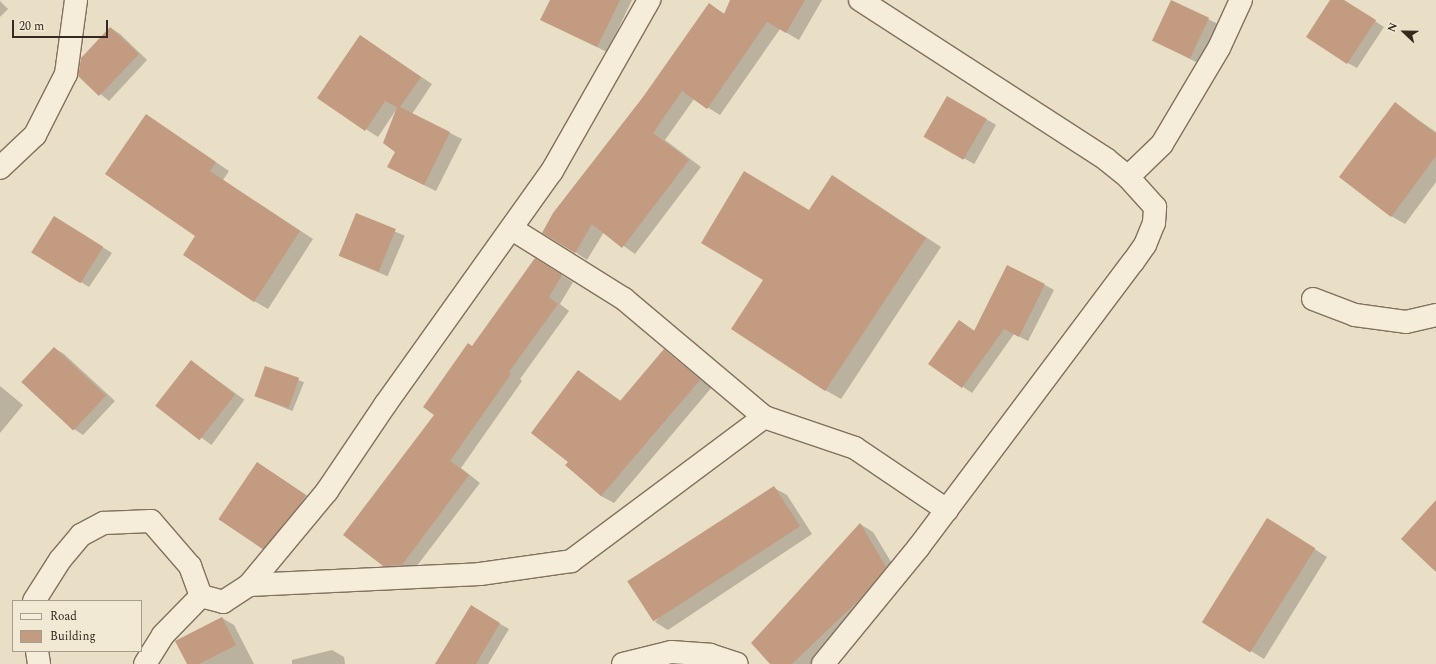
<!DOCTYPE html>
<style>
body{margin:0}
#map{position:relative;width:1436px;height:664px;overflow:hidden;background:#e9dec6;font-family:Spectral,serif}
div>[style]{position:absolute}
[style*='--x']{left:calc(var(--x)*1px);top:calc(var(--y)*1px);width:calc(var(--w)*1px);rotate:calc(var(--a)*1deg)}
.shadow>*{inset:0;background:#0003;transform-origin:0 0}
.building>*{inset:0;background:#c39b80;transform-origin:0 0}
.roads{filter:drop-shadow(1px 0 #83715e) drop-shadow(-1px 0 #83715e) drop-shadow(0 1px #83715e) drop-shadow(0 -1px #83715e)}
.minor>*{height:22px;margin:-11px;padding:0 11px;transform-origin:11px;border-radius:11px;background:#f5ecd9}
span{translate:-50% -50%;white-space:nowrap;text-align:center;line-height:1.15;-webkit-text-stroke:4px #f2e9d5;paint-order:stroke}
.legend{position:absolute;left:12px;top:600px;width:130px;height:52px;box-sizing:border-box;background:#f2e9d5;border:1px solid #a69d8d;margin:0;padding:5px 7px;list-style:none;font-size:12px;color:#352a20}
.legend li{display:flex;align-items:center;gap:8px;height:20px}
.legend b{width:20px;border:1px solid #a69d8d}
.north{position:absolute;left:1384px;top:12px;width:40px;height:40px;-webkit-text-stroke:3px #f2e9d5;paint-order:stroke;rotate:292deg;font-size:11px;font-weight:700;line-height:16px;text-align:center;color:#352a20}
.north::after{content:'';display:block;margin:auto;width:14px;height:18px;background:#352a20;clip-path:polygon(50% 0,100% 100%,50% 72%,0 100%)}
.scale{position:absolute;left:12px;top:20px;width:96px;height:18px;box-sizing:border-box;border:2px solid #352a20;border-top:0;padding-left:5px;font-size:12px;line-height:14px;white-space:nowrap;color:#352a20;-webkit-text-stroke:3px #f2e9d5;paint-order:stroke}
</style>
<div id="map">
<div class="shadow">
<i style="clip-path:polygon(551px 0,632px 0,607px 52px,542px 20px)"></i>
<i style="clip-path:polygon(733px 0,822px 0,799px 40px,780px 29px,720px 115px,694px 99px,665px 140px,701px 167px,635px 254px,604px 232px,587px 260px,575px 252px,644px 97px,709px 5px,725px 14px)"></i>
<i style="clip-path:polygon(1331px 0,1343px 0,1384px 27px,1357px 68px,1348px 63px)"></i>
<i style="clip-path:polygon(0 1px,8px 9px,0 17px)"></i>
<i style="clip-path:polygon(1208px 19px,1218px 24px,1198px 63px,1162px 45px)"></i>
<i style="clip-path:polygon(111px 28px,120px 34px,147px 60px,109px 101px,79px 76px)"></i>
<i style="clip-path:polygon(360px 36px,432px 84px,412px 114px,462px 139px,436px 191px,401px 174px,396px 151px,396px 110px,378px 137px,318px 98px)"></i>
<i style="left:948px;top:98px;width:55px;height:45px;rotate:29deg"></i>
<i style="clip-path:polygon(1395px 104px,1436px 132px,1436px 182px,1405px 224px,1391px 216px)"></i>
<i style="clip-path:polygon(146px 115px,229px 171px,223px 180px,313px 239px,268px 309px,254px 301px,196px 235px)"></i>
<i style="clip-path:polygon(833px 176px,941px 247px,841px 399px,825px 390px,810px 211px)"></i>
<i style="left:356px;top:215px;width:53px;height:44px;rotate:23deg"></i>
<i style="clip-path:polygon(64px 223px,112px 253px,89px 287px,32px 252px)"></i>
<i style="clip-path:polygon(547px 266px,573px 282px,560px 304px,569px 311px,520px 379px,522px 381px,461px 468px,480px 483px,413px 571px,396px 572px,384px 565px,436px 414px,473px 347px)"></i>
<i style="clip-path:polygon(1045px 285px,1054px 290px,1028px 341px,1014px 334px,972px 393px,930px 364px,960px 321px,975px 331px)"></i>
<i style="clip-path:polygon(54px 348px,64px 354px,115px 401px,83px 435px,74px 429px,25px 384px)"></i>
<i style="clip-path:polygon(664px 350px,712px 387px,614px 503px,601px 496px,566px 465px,569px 462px,579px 371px,621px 401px)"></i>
<i style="left:191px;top:361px;width:66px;height:56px;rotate:36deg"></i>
<i style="left:266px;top:367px;width:41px;height:31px;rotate:22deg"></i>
<i style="clip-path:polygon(0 386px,23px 405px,0 433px)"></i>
<i style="clip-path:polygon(267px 469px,315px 501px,273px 553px,263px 548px)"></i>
<i style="clip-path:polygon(774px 488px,787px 495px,812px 534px,668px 630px,655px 622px)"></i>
<i style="clip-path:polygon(860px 524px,873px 532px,899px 575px,813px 664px,772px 664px)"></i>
<i style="clip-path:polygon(1280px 527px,1327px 557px,1264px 659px,1204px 622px)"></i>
<i style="clip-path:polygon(471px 607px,509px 629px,488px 664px,442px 664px)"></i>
<i style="clip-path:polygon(222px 618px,234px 625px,254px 664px,188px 664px)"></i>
<i style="clip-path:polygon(332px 650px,344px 657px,345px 664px,292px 664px,292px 660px)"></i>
</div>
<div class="building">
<i style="clip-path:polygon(550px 0,620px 0,597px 47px,540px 20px)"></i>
<i style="clip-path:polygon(730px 0,805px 0,786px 33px,767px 22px,707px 109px,682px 91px,653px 133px,689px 160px,622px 248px,592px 224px,575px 253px,542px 233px,553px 213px,643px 97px,709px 3px,724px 14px)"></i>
<i style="left:1171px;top:0;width:42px;height:45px;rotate:25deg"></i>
<i style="clip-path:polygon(1330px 0,1344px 0,1376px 20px,1347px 64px,1306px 37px)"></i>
<i style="clip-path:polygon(110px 27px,139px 54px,99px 96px,78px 76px,81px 58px)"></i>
<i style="clip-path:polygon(360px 35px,421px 77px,400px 107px,450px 132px,424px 185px,387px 167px,395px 152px,383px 143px,397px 107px,385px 101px,365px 131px,317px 98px)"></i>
<i style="left:947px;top:96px;width:46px;height:47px;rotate:30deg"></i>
<i style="clip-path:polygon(1395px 102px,1436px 134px,1436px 156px,1391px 217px,1339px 177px)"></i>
<i style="clip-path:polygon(146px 114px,216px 162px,210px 171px,300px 231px,254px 302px,183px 255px,195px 236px,105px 174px)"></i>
<i style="clip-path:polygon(744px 171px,809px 210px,832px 175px,926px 238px,825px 391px,731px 329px,763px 280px,701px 243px)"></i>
<i style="left:356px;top:213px;width:43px;height:46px;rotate:22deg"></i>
<i style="left:54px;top:216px;width:58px;height:43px;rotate:32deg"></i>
<i style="clip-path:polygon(535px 258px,562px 275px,549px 297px,558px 304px,509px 372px,511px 374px,450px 461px,469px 475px,402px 565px,383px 566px,343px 535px,434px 415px,423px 407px,468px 343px,472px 346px)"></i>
<i style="clip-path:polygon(1007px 265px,1045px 284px,1019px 337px,1004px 329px,962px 388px,928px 364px,959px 320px,974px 331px)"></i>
<i style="left:54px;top:347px;width:71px;height:48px;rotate:43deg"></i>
<i style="clip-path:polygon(664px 349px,700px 380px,601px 496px,565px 465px,568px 462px,531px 433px,578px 370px,620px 401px)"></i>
<i style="left:191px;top:360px;width:56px;height:58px;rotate:38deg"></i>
<i style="left:265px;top:366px;width:36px;height:32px;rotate:19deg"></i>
<i style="left:257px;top:462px;width:59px;height:69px;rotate:34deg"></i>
<i style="left:774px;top:486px;width:48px;height:175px;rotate:57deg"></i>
<i style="clip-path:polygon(1436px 500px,1436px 572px,1401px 539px)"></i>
<i style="left:1267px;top:518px;width:57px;height:123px;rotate:32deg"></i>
<i style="clip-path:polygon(860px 523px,886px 567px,863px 596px,792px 664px,770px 664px,751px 643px)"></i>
<i style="clip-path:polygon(471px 605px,500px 623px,476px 664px,435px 664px)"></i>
<i style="clip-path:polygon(222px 617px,236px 645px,199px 664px,187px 664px,175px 641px)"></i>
</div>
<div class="roads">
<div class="minor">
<i style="--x:0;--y:168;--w:48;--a:-43.3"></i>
<i style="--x:35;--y:135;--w:68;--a:-63.1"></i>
<i style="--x:66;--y:74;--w:75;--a:-82.3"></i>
<i style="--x:1128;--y:177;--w:47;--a:-44.1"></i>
<i style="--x:1162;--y:144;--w:112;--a:-59.3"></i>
<i style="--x:1219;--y:48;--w:53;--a:-65.4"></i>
<i style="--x:512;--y:229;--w:132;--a:32"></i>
<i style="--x:624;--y:299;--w:183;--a:40.1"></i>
<i style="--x:764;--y:417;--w:96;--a:18.8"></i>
<i style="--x:855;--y:448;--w:111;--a:34"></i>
<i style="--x:1313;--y:299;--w:45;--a:20.9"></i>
<i style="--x:1355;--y:315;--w:51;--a:7.8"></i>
<i style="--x:1406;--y:322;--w:31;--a:-13"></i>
<i style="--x:249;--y:585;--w:231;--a:-2.7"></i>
<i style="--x:480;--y:574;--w:92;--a:-8.1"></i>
<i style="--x:571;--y:561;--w:241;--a:-36.7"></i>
<i style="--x:34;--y:601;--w:49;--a:-57.6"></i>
<i style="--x:60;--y:560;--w:33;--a:-50"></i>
<i style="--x:81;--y:535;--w:26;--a:-28"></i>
<i style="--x:104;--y:523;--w:47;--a:-2.4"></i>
<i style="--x:151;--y:521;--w:60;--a:49.1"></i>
<i style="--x:190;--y:566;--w:32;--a:70"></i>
<i style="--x:37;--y:651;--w:13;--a:81"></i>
<i style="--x:145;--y:664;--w:34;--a:-58"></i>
<i style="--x:163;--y:635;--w:54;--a:-45.7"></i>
<i style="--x:201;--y:596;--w:23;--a:15"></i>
<i style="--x:223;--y:602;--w:31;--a:-33"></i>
<i style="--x:249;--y:585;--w:122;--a:-50.3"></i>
<i style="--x:327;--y:491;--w:104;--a:-56"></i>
<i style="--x:385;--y:405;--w:287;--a:-54.5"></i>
<i style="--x:552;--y:171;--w:197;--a:-60.4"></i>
<i style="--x:623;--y:664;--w:49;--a:-14"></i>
<i style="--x:671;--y:652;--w:39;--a:4"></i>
<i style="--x:710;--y:655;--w:28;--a:18"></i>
<i style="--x:823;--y:664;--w:150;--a:-50.7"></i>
<i style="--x:918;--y:548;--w:358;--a:-53.1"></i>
<i style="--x:1133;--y:262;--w:21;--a:-55"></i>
<i style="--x:1145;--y:245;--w:24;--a:-68"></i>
<i style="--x:1154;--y:223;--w:16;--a:-86"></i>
<i style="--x:1155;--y:207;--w:40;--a:-132"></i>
<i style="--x:1128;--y:177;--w:28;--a:-141"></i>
<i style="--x:1106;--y:159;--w:293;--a:-147.1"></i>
</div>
</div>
<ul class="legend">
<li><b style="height:5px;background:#f5ecd9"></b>Road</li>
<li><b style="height:11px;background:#c39b80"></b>Building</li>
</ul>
<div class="north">N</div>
<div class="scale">20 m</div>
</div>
